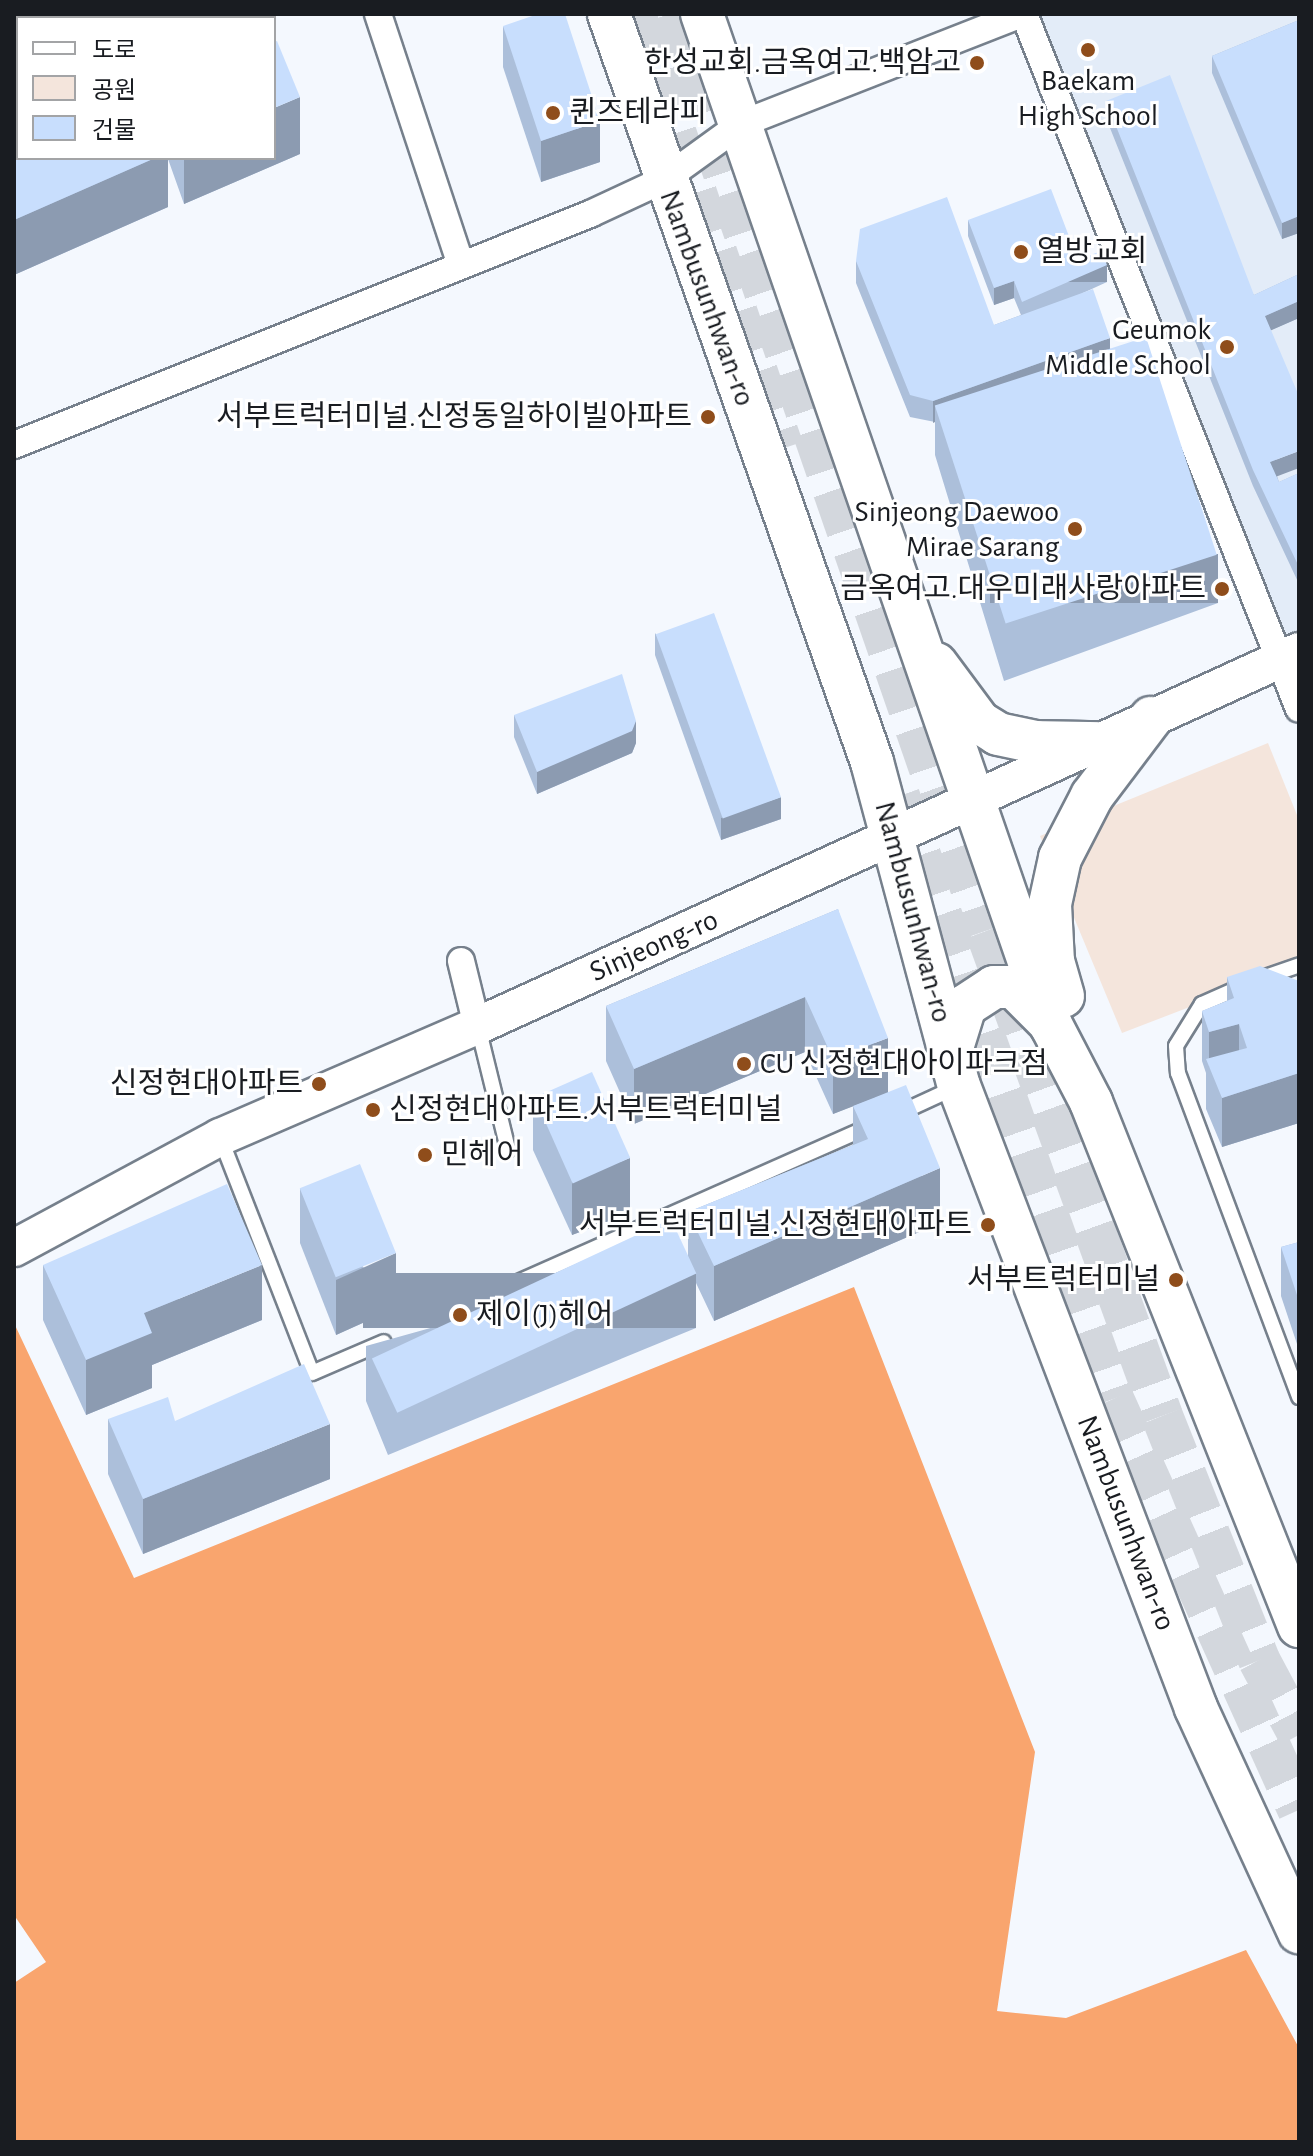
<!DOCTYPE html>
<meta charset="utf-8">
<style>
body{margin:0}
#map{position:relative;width:1313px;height:2156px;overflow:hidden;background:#f4f8fe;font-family:"Alegreya Sans","Noto Sans KR",sans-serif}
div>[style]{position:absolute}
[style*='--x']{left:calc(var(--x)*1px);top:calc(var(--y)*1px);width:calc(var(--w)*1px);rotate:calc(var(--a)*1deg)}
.built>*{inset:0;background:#e3ecf8}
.green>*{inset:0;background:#f4e5dc}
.forest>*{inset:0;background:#f9a56e}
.primary-tunnel>*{height:42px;margin-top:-21px;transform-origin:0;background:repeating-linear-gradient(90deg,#d3d7dd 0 42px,transparent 0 63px)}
.roads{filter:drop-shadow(2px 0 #76808c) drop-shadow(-2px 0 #76808c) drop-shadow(0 2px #76808c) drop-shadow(0 -2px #76808c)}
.lane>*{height:14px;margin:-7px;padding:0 7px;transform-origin:7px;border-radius:7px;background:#fff}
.street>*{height:26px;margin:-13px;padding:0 13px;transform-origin:13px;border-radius:13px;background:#fff}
.secondary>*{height:36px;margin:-18px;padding:0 18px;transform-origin:18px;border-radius:18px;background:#fff}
.primary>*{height:42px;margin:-21px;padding:0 21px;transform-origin:21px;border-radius:21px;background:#fff}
.wall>*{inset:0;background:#acbfda}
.shaded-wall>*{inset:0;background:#8c9bb1;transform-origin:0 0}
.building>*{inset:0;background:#c8defd;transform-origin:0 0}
.dots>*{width:22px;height:22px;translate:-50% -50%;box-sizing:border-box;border:4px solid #fff;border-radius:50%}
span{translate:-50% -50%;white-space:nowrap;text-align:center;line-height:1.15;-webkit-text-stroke:6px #fff;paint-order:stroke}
.poi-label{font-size:30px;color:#191c21}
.right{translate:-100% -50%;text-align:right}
.left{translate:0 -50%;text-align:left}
.street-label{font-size:30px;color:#191c21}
.frame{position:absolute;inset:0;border:16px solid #191c21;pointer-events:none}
.legend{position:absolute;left:16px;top:16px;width:260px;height:144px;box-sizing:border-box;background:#fff;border:2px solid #a3a4a6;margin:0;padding:10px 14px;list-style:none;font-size:24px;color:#191c21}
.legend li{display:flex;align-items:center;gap:16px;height:40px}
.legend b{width:40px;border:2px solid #a3a4a6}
</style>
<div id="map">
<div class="built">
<i style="clip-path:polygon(1024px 14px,1299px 14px,1299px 651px,1278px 660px)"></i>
</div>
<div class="green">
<i style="clip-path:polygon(1268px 743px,1299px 820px,1299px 965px,1122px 1033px,1040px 836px)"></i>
</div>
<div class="forest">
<i style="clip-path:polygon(854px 1287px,1035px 1752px,997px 2011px,1066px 2018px,1246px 1950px,1299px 2048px,1299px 2142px,14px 2142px,14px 1983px,46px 1962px,14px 1915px,14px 1323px,134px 1578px)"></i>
</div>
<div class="primary-tunnel">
<i style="--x:635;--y:14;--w:459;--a:71.2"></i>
<i style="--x:669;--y:14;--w:970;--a:70.93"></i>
<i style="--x:986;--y:931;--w:516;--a:70.05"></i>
<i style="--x:1162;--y:1416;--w:263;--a:68.3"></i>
<i style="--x:1259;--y:1660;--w:85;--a:61.9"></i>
<i style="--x:899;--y:796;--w:640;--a:70.46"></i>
<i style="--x:1113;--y:1399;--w:451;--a:65.7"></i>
</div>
<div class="roads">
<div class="lane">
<i style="--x:1262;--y:978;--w:39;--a:-19"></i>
<i style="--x:1243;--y:986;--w:45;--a:156.3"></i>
<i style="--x:1202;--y:1004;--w:49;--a:121.8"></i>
<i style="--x:1176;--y:1046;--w:27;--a:86"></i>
<i style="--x:1178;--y:1073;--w:346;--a:69.5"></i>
<i style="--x:478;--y:1027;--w:126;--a:76.2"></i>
<i style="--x:900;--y:1113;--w:60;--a:-24.8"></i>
<i style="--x:220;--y:1137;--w:253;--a:68.7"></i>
<i style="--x:312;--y:1373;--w:78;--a:-23.3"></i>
<i style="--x:491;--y:1294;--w:415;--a:-23.9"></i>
</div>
<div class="street">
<i style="--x:378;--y:14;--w:261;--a:71.7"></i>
<i style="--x:1024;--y:14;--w:747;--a:68.41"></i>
<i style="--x:14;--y:445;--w:621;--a:-21.85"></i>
<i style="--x:590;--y:214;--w:83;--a:-25"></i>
<i style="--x:665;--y:179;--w:94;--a:-35.9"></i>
<i style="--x:741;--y:124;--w:301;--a:-21.4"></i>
<i style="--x:461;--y:961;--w:67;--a:76.2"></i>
</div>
<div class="secondary">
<i style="--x:14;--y:1248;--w:234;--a:-28.3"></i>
<i style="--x:220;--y:1137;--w:280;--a:-23.4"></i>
<i style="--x:477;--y:1026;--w:903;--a:-24.52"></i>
</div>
<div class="primary">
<i style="--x:609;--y:14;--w:793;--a:70.63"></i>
<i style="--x:872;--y:762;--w:335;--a:75"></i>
<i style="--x:959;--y:1086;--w:666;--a:69.14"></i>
<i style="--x:1196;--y:1708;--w:247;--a:65.3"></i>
<i style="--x:702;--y:14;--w:1070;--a:70.96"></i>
<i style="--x:1051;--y:1025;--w:87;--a:62.5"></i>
<i style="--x:1091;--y:1102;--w:564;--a:68.35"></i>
<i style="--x:936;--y:664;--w:72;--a:53.4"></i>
<i style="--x:979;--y:722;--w:22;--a:32"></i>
<i style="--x:998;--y:734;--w:40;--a:12"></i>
<i style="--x:1037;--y:742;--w:60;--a:1"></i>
<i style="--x:1063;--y:996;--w:35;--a:-106"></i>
<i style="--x:1053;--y:962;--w:58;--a:-93"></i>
<i style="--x:1050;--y:904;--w:47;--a:-77.7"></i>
<i style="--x:1060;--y:858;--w:70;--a:-62.7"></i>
<i style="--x:1092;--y:796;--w:98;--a:-52.9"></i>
<i style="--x:951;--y:1051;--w:47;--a:-72.7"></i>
<i style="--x:965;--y:1006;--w:35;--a:-33"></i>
<i style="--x:994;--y:987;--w:20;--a:0"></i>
<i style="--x:1014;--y:987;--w:48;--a:45"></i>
</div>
</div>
<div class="wall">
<i style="clip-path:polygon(1299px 20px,1299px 233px,1282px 239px,1212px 73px,1212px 56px)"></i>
<i style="clip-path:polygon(503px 26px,600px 162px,541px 182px,503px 67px)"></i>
<i style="clip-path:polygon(1106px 101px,1254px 295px,1299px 274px,1299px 318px,1271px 330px,1277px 476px,1279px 482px,1299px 473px,1299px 584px,1253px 486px,1106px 118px)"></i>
<i style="clip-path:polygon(14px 152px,18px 158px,274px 158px,300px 154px,184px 204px,168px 159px,168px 207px,14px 275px)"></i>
<i style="clip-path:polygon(968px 220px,1078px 260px,1107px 282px,1083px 293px,1110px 348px,1218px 603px,1004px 681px,935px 455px,935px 422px,910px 417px,856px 283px,856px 261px,994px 325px,1021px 315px,1014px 298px,994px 305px,968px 236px)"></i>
<i style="clip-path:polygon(655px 633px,781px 819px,721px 840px,655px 655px)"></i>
<i style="clip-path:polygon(514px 715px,636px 743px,632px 753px,537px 794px,514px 737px)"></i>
<i style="clip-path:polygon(838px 909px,888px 1092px,940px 1223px,714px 1321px,696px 1283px,696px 1328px,388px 1455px,366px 1401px,366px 1346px,688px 1256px,688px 1212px,853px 1145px,853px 1106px,833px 1114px,805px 1052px,634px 1124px,606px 1061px,606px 1006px)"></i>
<i style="clip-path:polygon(1227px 977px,1299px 981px,1299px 1123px,1222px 1147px,1206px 1109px,1206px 1073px,1202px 1061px,1202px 1011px,1227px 1001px)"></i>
<i style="clip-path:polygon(533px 1094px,630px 1213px,572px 1235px,533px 1150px)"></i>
<i style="clip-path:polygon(300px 1188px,396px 1308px,336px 1335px,300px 1243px)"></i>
<i style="clip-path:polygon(1299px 1242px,1297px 1344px,1281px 1296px,1281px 1247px)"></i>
<i style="clip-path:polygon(43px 1265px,262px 1320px,152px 1365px,152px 1388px,86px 1415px,43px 1320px)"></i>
<i style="clip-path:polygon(108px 1419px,175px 1421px,330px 1479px,143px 1554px,108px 1474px)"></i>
</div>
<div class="shaded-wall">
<i style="clip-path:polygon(300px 97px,300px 154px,184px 204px,184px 158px,274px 158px,274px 108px)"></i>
<i style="clip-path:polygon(600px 121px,600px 162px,541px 182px,541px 141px)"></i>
<i style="clip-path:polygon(155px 158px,168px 158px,168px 207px,14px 275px,14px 220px)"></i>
<i style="clip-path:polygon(1299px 216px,1299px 233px,1282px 239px,1282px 223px)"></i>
<i style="left:1107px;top:265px;width:17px;height:93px;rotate:90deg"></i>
<i style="clip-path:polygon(1014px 281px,1014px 298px,994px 305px,994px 288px)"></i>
<i style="clip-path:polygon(1299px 301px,1299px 318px,1265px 333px,1265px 316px)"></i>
<i style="clip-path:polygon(1110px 338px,1110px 360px,935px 406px,935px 422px,933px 423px,933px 401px)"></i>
<i style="clip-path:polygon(1299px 451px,1299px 468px,1270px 479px,1270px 462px)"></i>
<i style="left:1218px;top:554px;width:49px;height:228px;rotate:90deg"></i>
<i style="clip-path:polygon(636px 721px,636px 743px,632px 753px,537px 794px,537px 772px)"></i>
<i style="clip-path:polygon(781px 797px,781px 819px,721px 840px,721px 818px)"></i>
<i style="clip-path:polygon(805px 997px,805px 1052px,634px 1124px,634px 1069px)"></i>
<i style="clip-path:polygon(1239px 1024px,1239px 1073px,1209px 1067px,1209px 1032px)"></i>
<i style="clip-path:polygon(888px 1038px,888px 1093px,833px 1114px,833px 1059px)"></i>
<i style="clip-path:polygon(1299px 1073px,1299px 1123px,1222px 1147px,1222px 1098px)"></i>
<i style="clip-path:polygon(630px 1158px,630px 1213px,572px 1235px,572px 1180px)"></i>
<i style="clip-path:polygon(940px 1168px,940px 1223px,714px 1321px,714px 1266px)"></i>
<i style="clip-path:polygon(396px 1253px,396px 1308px,336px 1335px,336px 1280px)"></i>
<i style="clip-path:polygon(262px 1265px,262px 1320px,152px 1365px,152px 1388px,86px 1415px,86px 1360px,144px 1313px)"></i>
<i style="left:696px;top:1273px;width:55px;height:333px;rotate:90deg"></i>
<i style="left:1299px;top:1294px;width:50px;height:2px;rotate:90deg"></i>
<i style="clip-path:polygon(330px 1424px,330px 1479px,143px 1554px,143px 1499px)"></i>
</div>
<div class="building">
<i style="clip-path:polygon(538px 14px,565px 14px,600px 121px,541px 141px,503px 26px)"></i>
<i style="clip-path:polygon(1299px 20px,1299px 216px,1282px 223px,1212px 56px)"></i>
<i style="clip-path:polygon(277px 41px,300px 97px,274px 108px,274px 42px)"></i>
<i style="clip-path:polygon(1170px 75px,1254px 295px,1299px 274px,1299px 301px,1265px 316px,1299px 396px,1299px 451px,1270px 462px,1279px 482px,1299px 473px,1299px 567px,1253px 470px,1106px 101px)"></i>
<i style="clip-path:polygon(18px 150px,18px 158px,155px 158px,14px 220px,14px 152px)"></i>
<i style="clip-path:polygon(1051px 189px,1078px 260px,1101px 251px,1107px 265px,1022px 302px,1014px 281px,994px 288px,968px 220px)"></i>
<i style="clip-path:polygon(947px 197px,994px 325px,1093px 289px,1110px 338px,933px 401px,910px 395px,856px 261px,860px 229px)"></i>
<i style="left:1146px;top:337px;width:229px;height:222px;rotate:72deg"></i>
<i style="left:714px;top:613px;width:196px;height:62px;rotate:70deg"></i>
<i style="clip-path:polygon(622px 674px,636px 721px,632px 731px,537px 772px,514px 715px)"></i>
<i style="clip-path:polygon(838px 909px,888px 1038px,833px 1059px,805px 997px,634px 1069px,606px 1006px)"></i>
<i style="clip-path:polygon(1260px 966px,1299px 981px,1299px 1073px,1222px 1098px,1206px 1059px,1247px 1048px,1239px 1024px,1209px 1032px,1202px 1011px,1234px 998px,1227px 977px)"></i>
<i style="left:592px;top:1072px;width:94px;height:63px;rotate:66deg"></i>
<i style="clip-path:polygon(906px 1085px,940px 1168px,714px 1266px,688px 1212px,868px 1139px,853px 1106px)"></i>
<i style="left:360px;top:1164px;width:96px;height:65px;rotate:68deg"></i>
<i style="clip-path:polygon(227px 1184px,262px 1265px,144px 1313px,152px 1333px,86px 1360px,43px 1265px)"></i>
<i style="left:671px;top:1219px;width:60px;height:330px;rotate:65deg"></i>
<i style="clip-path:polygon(1299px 1242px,1299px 1294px,1297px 1295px,1281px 1247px)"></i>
<i style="clip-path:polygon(304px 1364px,330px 1424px,143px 1499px,108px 1419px,168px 1397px,175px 1421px)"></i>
</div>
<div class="dots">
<i style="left:1088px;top:50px;background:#8f4d1b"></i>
<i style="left:977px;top:63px;background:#8f4d1b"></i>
<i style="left:553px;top:113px;background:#8f4d1b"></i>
<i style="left:1021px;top:252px;background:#8f4d1b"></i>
<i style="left:1227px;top:347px;background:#8f4d1b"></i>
<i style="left:708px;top:417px;background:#8f4d1b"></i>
<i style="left:1075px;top:529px;background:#8f4d1b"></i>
<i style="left:1222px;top:589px;background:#8f4d1b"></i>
<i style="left:744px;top:1064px;background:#8f4d1b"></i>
<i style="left:319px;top:1084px;background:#8f4d1b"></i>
<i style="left:373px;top:1110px;background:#8f4d1b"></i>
<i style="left:425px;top:1155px;background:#8f4d1b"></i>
<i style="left:988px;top:1225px;background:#8f4d1b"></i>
<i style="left:1176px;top:1280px;background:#8f4d1b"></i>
<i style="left:460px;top:1315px;background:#8f4d1b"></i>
</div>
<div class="poi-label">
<span class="right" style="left:961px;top:63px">한성교회.금옥여고.백암고</span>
<span style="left:1088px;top:98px">Baekam<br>High School</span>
<span class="left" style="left:569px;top:113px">퀸즈테라피</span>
<span class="left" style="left:1037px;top:252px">열방교회</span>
<span class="right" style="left:1211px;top:347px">Geumok<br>Middle School</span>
<span class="right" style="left:692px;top:417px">서부트럭터미널.신정동일하이빌아파트</span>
<span class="right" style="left:1059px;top:529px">Sinjeong Daewoo<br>Mirae Sarang</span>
<span class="right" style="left:1206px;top:589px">금옥여고.대우미래사랑아파트</span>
<span class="left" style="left:760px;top:1064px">CU 신정현대아이파크점</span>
<span class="right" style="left:303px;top:1084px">신정현대아파트</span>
<span class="left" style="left:389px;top:1110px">신정현대아파트.서부트럭터미널</span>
<span class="left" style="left:441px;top:1155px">민헤어</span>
<span class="right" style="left:972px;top:1225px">서부트럭터미널.신정현대아파트</span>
<span class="right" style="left:1160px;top:1280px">서부트럭터미널</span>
<span class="left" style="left:476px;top:1315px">제이(J)헤어</span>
</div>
<div class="street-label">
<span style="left:707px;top:298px;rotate:70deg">Nambusunhwan-ro</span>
<span style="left:913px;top:912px;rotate:75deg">Nambusunhwan-ro</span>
<span style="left:654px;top:946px;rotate:-24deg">Sinjeong-ro</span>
<span style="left:1126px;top:1523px;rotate:69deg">Nambusunhwan-ro</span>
</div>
<div class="frame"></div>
<ul class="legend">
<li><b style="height:10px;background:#fff"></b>도로</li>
<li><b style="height:22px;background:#f4e5dc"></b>공원</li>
<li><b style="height:22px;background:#c8defd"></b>건물</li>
</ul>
</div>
